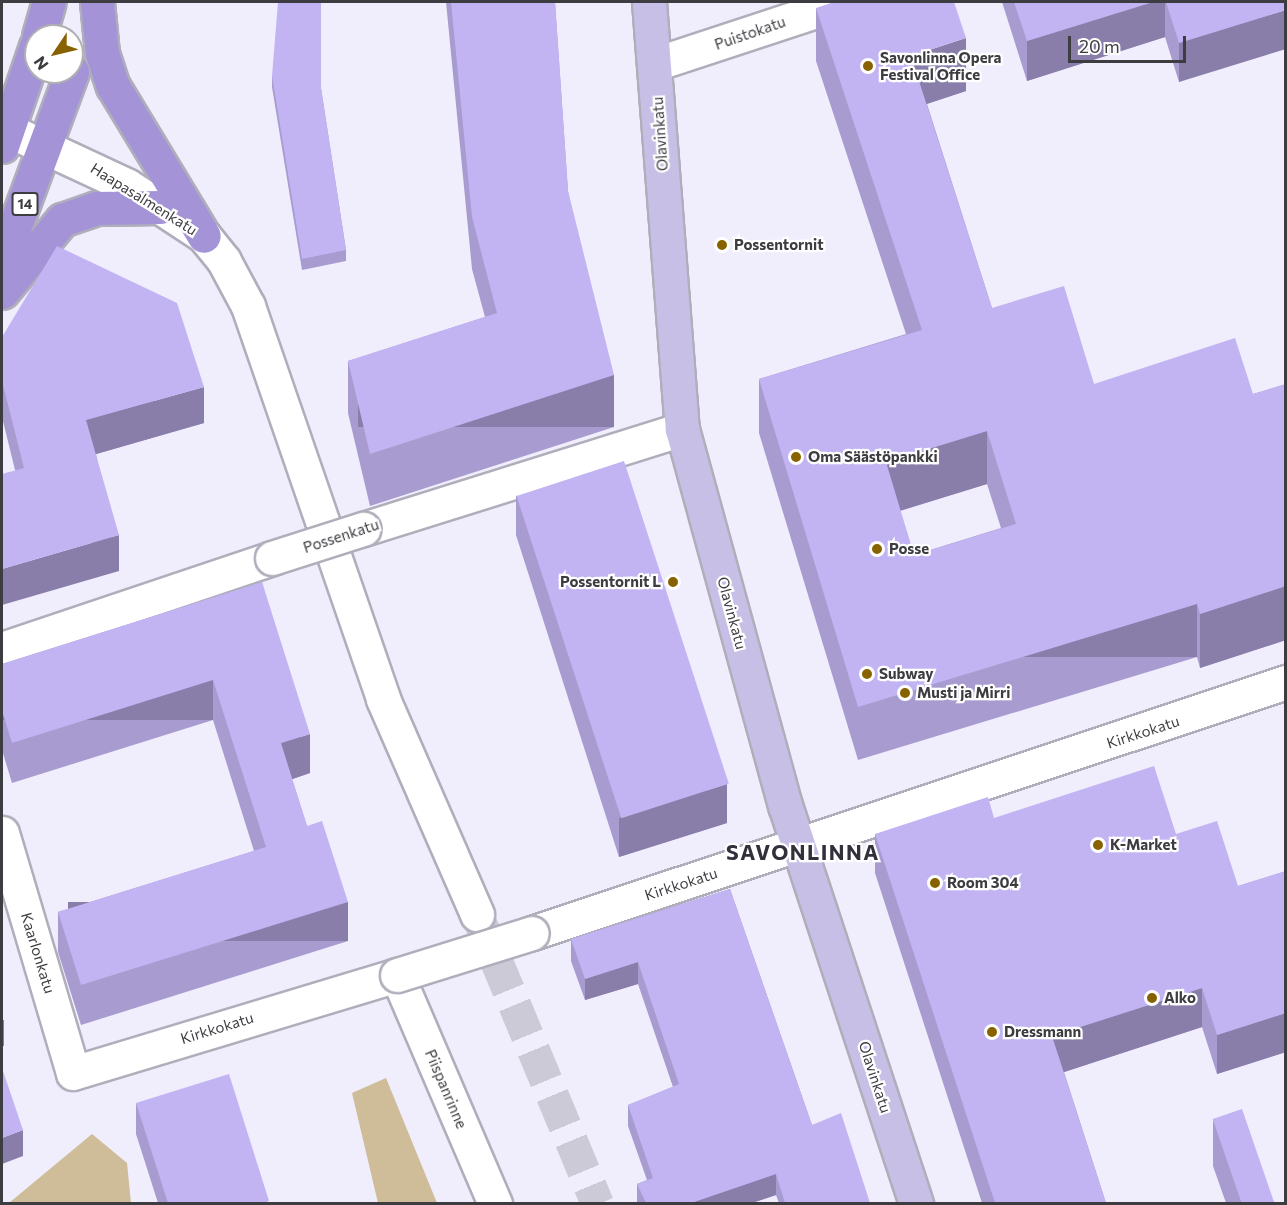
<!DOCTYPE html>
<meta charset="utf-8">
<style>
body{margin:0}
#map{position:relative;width:1287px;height:1205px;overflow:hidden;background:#f0edfc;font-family:Commissioner,sans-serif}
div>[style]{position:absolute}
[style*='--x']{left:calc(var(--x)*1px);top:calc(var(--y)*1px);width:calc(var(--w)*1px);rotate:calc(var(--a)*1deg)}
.green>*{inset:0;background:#cfbc98}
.minor-tunnel>*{height:33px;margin-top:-16.5px;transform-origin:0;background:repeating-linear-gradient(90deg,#cccad7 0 33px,transparent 0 49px)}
.roads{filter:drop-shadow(2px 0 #b0aebb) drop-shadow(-2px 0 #b0aebb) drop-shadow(0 2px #b0aebb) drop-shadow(0 -2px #b0aebb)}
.minor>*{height:33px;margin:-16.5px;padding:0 16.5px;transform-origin:16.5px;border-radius:16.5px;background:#fff}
.major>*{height:33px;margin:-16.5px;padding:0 16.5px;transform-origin:16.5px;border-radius:16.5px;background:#c8bfe7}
.highway>*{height:33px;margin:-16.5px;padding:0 16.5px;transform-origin:16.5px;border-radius:16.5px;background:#a494d7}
.bridges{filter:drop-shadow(2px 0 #b0aebb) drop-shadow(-2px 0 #b0aebb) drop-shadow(0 2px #b0aebb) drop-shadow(0 -2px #b0aebb)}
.minor-bridge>*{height:33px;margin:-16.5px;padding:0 16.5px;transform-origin:16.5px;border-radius:16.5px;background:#fff}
.wall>*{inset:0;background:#a79bd0}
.shaded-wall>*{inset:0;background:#887ea9;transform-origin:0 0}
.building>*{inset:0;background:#c2b4f2;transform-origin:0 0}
.dots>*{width:16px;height:16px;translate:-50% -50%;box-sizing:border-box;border:3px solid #fff;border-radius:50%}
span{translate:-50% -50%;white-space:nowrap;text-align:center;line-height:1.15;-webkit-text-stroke:4.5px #fff;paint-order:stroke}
.shield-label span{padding:2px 4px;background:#fff;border:2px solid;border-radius:4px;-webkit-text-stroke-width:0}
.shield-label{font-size:14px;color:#3d3c41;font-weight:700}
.street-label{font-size:15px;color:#3d3c41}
.poi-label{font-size:15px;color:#3d3c41;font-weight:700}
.left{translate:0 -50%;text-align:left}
.right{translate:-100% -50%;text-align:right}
.district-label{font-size:21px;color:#32303b;font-weight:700;letter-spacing:1.5px}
.frame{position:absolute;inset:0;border:3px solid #3d3c41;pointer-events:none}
.north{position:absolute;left:24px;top:24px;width:60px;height:60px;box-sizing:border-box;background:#fff;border:2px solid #b1b1b3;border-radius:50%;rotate:235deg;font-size:16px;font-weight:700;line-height:24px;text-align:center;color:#3d3c41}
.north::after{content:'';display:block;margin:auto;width:21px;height:27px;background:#886200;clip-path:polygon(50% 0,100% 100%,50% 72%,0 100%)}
.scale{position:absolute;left:1068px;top:36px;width:118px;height:27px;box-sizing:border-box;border:3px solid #3d3c41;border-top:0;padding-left:8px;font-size:18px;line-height:21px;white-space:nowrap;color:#3d3c41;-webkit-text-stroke:4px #fff;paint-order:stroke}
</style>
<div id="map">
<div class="green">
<i style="clip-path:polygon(386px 1078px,437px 1203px,378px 1203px,352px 1093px)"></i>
<i style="clip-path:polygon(92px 1134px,127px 1163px,131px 1203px,9px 1203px)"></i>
</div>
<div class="minor-tunnel">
<i style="--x:477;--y:914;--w:314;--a:67.4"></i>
</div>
<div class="roads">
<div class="minor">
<i style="--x:655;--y:64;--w:199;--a:-18.2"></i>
<i style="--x:8;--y:130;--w:132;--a:25"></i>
<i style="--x:128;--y:186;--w:91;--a:33.3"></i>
<i style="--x:204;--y:236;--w:32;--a:51"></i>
<i style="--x:224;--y:261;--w:51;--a:61.9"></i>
<i style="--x:248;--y:306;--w:416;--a:71"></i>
<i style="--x:383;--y:699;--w:235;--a:66.4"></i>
<i style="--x:363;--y:529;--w:334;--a:-17.4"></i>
<i style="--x:2;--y:649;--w:285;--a:-18.6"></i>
<i style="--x:2;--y:833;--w:250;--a:73.5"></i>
<i style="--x:73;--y:1073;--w:338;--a:-16.8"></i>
<i style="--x:397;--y:975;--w:249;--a:66.8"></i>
<i style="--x:532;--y:933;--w:795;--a:-18.41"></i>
</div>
<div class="major">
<i style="--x:649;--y:2;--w:428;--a:85.6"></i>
<i style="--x:682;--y:429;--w:390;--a:74.7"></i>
<i style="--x:785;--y:805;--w:420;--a:71.8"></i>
</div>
<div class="highway">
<i style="--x:97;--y:2;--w:51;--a:84.4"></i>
<i style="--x:102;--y:53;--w:35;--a:72"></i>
<i style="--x:113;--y:86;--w:175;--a:58.8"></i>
<i style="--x:39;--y:36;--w:35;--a:-74"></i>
<i style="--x:2;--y:146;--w:106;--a:-71.2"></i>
<i style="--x:2;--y:261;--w:202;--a:-69.7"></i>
<i style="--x:2;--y:292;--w:94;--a:-50.2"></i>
<i style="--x:62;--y:220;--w:37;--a:-19"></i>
<i style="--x:97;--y:208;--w:63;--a:-0.9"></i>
</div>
</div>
<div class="bridges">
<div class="minor-bridge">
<i style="--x:272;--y:558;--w:96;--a:-17.7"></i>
<i style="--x:397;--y:975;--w:141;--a:-17.3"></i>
</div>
</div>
<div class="wall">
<i style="clip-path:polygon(446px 2px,555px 2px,568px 191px,614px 427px,370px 506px,348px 413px,348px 361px,485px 317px,472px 269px)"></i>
<i style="clip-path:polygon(1002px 2px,1286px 2px,1179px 82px,1165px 37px,1027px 81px)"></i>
<i style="clip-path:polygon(evenodd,816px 8px,966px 91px,927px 104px,992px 308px,1094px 384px,1253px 394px,1286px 384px,1286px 640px,1200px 668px,1197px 657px,858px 760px,759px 433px,759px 379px,906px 334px,816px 61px,816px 8px,987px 484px,1001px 528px,914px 555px,900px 511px,987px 484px)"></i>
<i style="clip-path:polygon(272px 76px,321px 88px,346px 250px,346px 261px,302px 270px,272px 87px)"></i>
<i style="clip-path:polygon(2px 337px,204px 423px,96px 454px,119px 571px,15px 470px,2px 417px)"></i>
<i style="clip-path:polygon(516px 495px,727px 823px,619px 857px,516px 535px)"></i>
<i style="clip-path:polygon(262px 582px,310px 773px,292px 779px,307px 826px,348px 941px,81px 1025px,58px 952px,58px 912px,254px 851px,213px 720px,12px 783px,2px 750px,2px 664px)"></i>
<i style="clip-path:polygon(994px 818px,1176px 834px,1238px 886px,1286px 871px,1286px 1052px,1217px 1074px,1202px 1027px,1064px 1072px,1106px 1203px,982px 1203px,875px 873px,875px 834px)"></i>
<i style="clip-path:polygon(730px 889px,812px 1125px,870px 1203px,779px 1203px,776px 1195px,752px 1203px,637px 1203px,637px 1184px,647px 1180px,628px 1126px,628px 1105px,673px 1087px,638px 984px,585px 1000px,571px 961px,571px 939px)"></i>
<i style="clip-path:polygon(136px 1103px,269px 1203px,158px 1203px,136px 1134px)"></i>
<i style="clip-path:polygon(1213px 1120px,1275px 1203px,1226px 1203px,1213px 1166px)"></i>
</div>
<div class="shaded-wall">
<i style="clip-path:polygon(1153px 2px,1165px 2px,1165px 37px,1027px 81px,1027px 41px)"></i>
<i style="clip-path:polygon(1286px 10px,1286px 49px,1179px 82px,1179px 43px)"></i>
<i style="clip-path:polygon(966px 38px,966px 91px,911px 109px,911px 56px)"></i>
<i style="left:614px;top:375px;width:52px;height:256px;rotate:90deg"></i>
<i style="clip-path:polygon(204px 387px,204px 423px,86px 457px,86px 420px)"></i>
<i style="clip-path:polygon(987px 431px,987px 484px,886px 515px,886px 462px)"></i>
<i style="clip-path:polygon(119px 535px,119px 571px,2px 605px,2px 569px)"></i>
<i style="clip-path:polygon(1286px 586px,1286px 640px,1200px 668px,1200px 614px)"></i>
<i style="left:1197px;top:604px;width:53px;height:354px;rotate:90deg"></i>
<i style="left:213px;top:680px;width:40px;height:211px;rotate:90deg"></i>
<i style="clip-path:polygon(310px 734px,310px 773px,281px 783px,281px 743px)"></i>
<i style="clip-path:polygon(727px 784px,727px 823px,619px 857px,619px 818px)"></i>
<i style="left:348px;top:902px;width:39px;height:280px;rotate:90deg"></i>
<i style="clip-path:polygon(638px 962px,638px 984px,585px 1000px,585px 979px)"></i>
<i style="clip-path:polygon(1202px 988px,1202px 1027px,1052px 1076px,1052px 1036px)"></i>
<i style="clip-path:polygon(1286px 1013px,1286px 1052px,1217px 1074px,1217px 1035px)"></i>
<i style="left:2px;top:1020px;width:2px;height:26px"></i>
<i style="clip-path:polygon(23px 1130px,23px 1156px,2px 1164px,2px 1138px)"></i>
<i style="clip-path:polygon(776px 1174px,776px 1195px,752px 1203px,691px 1203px)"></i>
</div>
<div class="building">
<i style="clip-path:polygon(278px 2px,321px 2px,321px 88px,346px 250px,302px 259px,272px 76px)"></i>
<i style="clip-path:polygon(451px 2px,555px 2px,568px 191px,614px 375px,370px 454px,348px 361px,497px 313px,472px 217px)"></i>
<i style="clip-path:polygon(evenodd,834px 2px,954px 2px,966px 38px,911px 56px,992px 308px,1064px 286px,1094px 384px,1235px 338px,1253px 394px,1286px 384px,1286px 586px,1200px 614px,1197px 604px,858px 707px,759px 379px,922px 330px,816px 8px,834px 2px,987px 431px,1016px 524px,914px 555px,886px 462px,987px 431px)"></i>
<i style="clip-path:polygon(1014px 2px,1153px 2px,1027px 41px)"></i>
<i style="clip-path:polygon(1166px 2px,1286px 2px,1286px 10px,1179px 43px)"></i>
<i style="clip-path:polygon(57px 246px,177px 303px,204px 387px,86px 420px,119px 535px,2px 569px,2px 474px,24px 468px,2px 381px,2px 337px)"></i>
<i style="left:624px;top:461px;width:339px;height:113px;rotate:72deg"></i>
<i style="clip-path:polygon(262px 582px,310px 734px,281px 743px,307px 826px,322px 821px,348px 902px,81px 985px,58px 912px,266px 847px,213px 680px,12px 743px,2px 711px,2px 664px)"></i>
<i style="clip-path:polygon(1154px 766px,1176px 834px,1217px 821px,1238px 886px,1286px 871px,1286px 1013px,1217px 1035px,1202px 988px,1052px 1036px,1106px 1203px,995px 1203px,875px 834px,988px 797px,994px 818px)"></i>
<i style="clip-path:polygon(730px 889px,812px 1125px,841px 1113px,870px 1203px,785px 1203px,776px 1174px,691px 1203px,646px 1203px,637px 1184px,653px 1178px,628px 1105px,679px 1084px,638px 962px,585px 979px,571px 939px)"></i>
<i style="clip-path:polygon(2px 1068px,23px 1130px,2px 1138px)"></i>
<i style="clip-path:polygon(229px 1074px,269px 1201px,261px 1203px,168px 1203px,136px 1103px)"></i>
<i style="left:1242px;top:1109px;width:100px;height:31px;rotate:71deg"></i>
</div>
<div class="dots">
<i style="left:868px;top:66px;background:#886200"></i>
<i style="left:722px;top:245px;background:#886200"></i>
<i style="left:796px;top:457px;background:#886200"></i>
<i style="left:877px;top:549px;background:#886200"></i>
<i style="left:673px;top:582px;background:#886200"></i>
<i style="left:867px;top:674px;background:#886200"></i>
<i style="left:905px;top:693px;background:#886200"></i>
<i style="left:1098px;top:845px;background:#886200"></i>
<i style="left:935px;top:883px;background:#886200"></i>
<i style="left:1152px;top:998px;background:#886200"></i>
<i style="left:992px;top:1032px;background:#886200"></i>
</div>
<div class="shield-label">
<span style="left:25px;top:204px">14</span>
</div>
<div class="street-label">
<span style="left:750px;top:33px;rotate:-19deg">Puistokatu</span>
<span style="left:660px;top:134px;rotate:-94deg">Olavinkatu</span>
<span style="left:144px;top:199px;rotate:32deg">Haapasalmenkatu</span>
<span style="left:341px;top:536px;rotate:-18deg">Possenkatu</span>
<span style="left:732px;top:613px;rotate:75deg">Olavinkatu</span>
<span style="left:1143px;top:732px;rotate:-18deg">Kirkkokatu</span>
<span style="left:681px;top:884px;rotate:-18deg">Kirkkokatu</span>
<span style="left:38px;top:953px;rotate:73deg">Kaarlonkatu</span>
<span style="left:217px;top:1028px;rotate:-17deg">Kirkkokatu</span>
<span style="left:875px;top:1077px;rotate:72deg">Olavinkatu</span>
<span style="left:446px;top:1089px;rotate:67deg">Piispanrinne</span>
</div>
<div class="poi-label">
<span class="left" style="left:880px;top:66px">Savonlinna Opera<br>Festival Office</span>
<span class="left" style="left:734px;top:245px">Possentornit</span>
<span class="left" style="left:808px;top:457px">Oma Säästöpankki</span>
<span class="left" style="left:889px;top:549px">Posse</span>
<span class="right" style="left:661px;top:582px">Possentornit L</span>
<span class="left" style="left:879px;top:674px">Subway</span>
<span class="left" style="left:917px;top:693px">Musti ja Mirri</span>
<span class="left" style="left:1110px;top:845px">K-Market</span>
<span class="left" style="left:947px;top:883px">Room 304</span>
<span class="left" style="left:1164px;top:998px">Alko</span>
<span class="left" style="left:1004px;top:1032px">Dressmann</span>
</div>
<div class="district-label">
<span style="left:803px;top:852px">SAVONLINNA</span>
</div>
<div class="frame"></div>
<div class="north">N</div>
<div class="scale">20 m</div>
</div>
